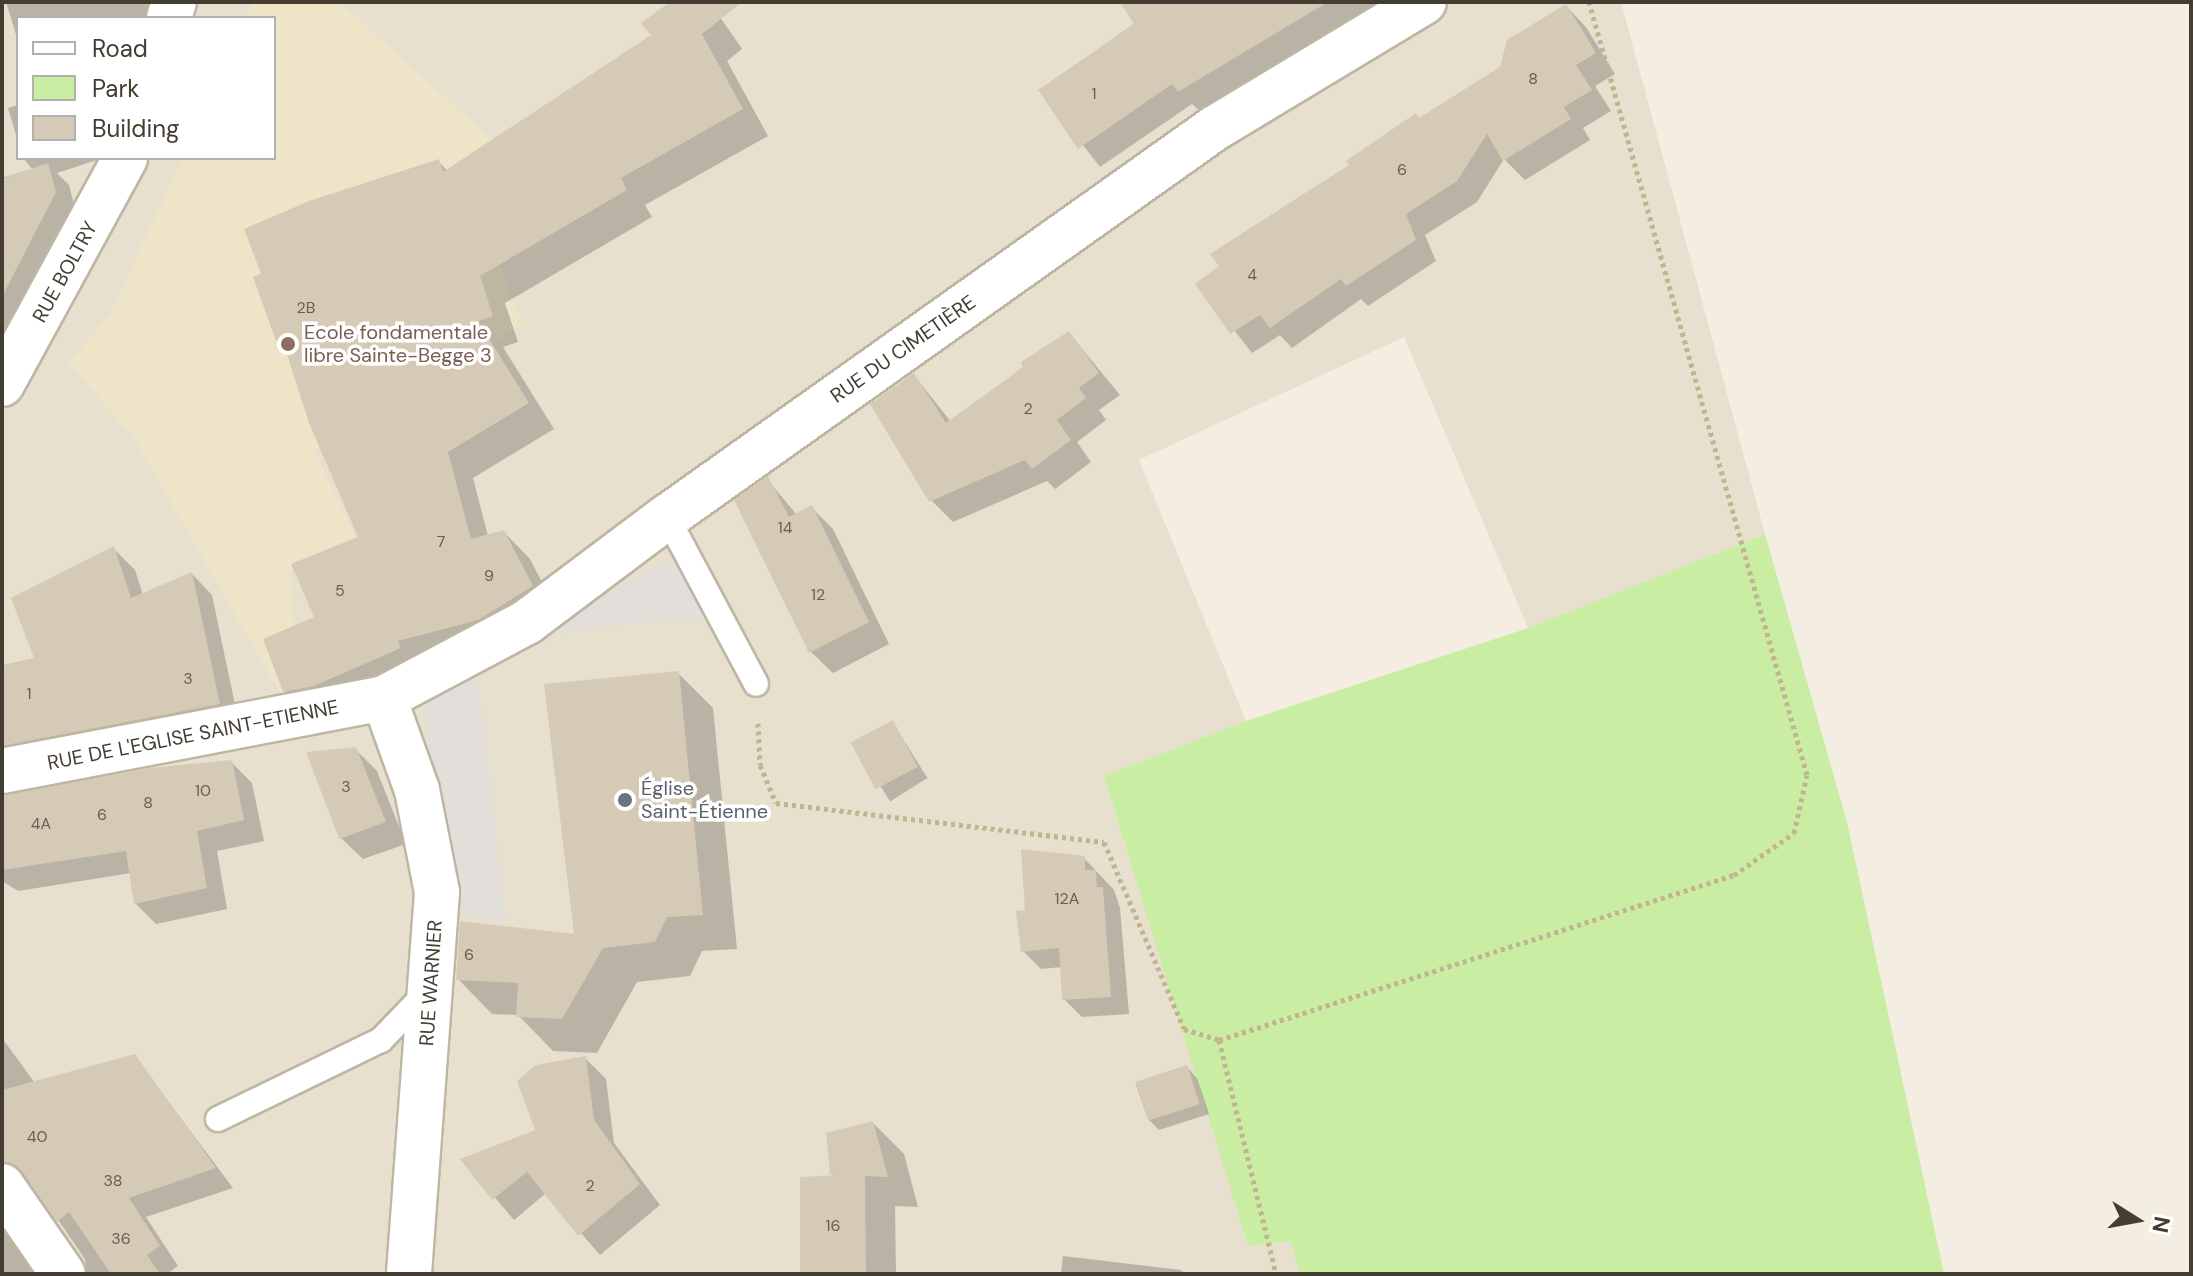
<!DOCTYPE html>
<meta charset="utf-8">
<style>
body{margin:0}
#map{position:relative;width:2193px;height:1276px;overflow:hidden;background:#f3eee1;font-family:"DM Sans",sans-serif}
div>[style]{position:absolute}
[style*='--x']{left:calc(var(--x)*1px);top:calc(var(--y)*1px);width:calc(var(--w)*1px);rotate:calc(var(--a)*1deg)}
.residential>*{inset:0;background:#e7e0ce}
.education>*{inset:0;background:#eee5c9}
.green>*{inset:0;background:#caeda4}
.parking>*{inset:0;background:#e2dfda}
.shadow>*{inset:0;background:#0003;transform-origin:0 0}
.building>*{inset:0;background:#d5cab5;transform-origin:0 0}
.path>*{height:5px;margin-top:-2.5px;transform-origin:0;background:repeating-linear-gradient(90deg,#c2b392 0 4px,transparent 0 8px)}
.roads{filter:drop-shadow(2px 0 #beb6a3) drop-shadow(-2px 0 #beb6a3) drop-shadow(0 2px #beb6a3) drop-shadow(0 -2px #beb6a3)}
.service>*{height:24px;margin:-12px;padding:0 12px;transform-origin:12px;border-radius:12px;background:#fff}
.minor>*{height:44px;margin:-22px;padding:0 22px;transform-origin:22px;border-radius:22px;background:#fff}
.tertiary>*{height:44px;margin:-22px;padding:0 22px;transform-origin:22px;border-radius:22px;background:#fff}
.dots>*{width:22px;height:22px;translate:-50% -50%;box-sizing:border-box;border:4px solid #fff;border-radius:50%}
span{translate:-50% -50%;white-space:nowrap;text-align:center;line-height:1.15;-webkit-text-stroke:7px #fff;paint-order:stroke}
.number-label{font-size:16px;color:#686052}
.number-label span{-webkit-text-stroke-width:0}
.street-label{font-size:20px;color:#443d31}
.education-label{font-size:20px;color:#785e54}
.left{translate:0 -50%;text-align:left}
.worship-label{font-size:20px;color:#5b616d}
.frame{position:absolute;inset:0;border:4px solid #443d31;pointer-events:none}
.legend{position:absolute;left:16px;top:16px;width:260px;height:144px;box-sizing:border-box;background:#fff;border:2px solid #b4b1ad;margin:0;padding:10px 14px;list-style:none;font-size:24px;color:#443d31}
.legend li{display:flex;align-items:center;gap:16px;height:40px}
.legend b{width:40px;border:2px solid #b4b1ad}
.north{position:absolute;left:2097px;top:1180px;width:80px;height:80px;-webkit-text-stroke:6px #fff;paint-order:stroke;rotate:101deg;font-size:22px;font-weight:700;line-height:32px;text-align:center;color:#443d31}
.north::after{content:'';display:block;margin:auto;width:28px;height:36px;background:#443d31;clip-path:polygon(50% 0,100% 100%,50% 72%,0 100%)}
</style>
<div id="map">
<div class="residential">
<i style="clip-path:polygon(evenodd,2px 2px,1621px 2px,1765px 534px,1528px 628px,1404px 337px,1139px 460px,1246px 721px,1104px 776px,1249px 1246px,1292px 1241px,1300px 1274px,2px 1274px,2px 2px,18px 18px,274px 18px,274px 158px,18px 158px,18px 18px)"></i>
</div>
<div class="education">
<i style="clip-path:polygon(253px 2px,339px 2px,515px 161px,466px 170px,522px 325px,314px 450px,356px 537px,291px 564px,293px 626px,316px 685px,280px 693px,133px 436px,69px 363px,110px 314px,183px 158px,274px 158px,274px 18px,246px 18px)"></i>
</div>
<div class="green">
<i style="clip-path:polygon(1765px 534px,1847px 822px,1944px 1274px,1300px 1274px,1291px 1241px,1248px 1246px,1104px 776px,1246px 721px,1528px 628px)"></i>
</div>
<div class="parking">
<i style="clip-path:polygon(676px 558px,708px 617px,582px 628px,558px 636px,555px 619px)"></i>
<i style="clip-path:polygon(477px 674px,506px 923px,449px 912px,424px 711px,441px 687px)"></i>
</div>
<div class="shadow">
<i style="clip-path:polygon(6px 2px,162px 2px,158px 18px,18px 18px,18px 41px)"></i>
<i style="clip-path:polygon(673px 2px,705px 2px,718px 14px,742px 49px,727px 61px,768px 136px,645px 205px,652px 217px,505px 303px,518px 342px,503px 347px,554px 429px,473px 478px,488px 536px,504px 532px,530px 559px,558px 613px,311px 717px,285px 691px,361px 538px,288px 350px,278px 340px,438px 161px,448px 171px,654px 36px)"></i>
<i style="clip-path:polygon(1164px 2px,1384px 2px,1200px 111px,1192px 104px,1100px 167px,1041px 91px)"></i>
<i style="clip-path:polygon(1566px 6px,1586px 27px,1615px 74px,1595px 86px,1611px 111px,1583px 128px,1590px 140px,1525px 180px,1504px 159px,1477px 202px,1425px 235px,1436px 261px,1368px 306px,1361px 299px,1292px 348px,1280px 335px,1252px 353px,1198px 284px,1420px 120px,1502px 69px)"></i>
<i style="clip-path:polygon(18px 105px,18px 142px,8px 108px)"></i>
<i style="clip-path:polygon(23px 158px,103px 158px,57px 173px,69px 185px,82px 235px,2px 365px,2px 178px,32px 169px)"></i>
<i style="clip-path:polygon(1069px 333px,1120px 395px,1099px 410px,1106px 420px,1077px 442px,1091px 462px,1055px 489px,1047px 481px,953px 522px,931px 500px,914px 375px,951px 422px)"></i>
<i style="clip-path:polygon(767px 479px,797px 515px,812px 508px,833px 529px,889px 644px,833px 673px,811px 652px)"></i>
<i style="clip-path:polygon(114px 549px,135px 570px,143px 595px,192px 574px,212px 595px,239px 724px,2px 771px,2px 667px,36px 659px)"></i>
<i style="clip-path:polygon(678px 673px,713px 708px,737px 949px,702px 951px,690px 976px,637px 982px,597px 1053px,553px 1051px,518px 1015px,492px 1014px,458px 979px,576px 937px)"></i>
<i style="left:893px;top:723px;width:65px;height:44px;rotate:58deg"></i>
<i style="clip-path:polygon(355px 749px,377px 771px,406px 844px,363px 859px,341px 838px)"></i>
<i style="clip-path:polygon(231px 762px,252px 783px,264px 841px,217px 851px,227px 909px,156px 924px,135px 903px,131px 873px,18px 891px,2px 881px,2px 796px)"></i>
<i style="clip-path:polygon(1084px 858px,1114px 890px,1120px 908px,1129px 1014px,1082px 1017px,1064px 999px,1062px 967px,1041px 969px,1023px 951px,1027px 912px)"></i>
<i style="clip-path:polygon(2px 1038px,35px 1083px,134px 1056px,233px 1188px,146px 1217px,178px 1266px,167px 1274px,87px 1274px,85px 1259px,35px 1186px,21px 1179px,2px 1192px)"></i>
<i style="clip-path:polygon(585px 1058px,606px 1079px,614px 1143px,660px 1205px,600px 1255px,546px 1193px,514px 1220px,463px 1160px,538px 1131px)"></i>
<i style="clip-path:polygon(1187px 1067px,1197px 1078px,1209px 1114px,1159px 1130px,1148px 1119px,1136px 1085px)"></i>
<i style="clip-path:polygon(873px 1123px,904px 1154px,918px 1207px,895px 1206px,896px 1274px,802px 1274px,835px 1177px,831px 1173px)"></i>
<i style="clip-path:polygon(2px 1224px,37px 1274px,2px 1274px)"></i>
<i style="clip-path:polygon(1063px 1256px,1181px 1270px,1185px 1274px,1061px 1274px)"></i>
</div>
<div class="building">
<i style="clip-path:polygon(670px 2px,742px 2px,702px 34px,743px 109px,621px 178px,627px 190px,480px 276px,493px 316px,478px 321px,529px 403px,448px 452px,471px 539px,504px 530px,533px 586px,478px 620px,398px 641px,401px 648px,314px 686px,283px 692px,263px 639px,314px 617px,291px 564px,358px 537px,309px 423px,282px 339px,276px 341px,253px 277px,261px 274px,244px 229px,309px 201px,439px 159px,443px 172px,651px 35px,641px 23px)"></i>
<i style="clip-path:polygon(1120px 2px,1328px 2px,1178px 92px,1172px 84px,1078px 149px,1038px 90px,1134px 24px)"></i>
<i style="clip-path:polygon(1566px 4px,1596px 53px,1576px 65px,1592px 90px,1564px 107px,1571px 119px,1503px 161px,1487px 134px,1457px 181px,1406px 214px,1416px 240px,1346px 286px,1341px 279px,1270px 328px,1260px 315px,1230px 334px,1195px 284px,1219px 266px,1210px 254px,1349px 165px,1346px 161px,1416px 113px,1419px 118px,1500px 67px,1507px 40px)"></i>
<i style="clip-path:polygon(48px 163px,56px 192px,2px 297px,2px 179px)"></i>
<i style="clip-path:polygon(1069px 331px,1099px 373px,1079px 388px,1086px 398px,1057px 420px,1071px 440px,1032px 469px,1025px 460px,929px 502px,870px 404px,914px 373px,946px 423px,1023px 367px,1021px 362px)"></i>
<i style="clip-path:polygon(768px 476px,789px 517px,812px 505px,869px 622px,809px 653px,734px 500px)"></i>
<i style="clip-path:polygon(114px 546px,131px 598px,192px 572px,220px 704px,2px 746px,2px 665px,34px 658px,11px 598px)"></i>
<i style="clip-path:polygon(679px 671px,703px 915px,667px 917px,655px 942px,603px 948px,562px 1019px,516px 1017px,518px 983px,456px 980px,460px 921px,574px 934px,544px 684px)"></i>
<i style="left:893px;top:720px;width:53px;height:48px;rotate:62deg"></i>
<i style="clip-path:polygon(356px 747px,386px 822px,339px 839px,306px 752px)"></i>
<i style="clip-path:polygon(232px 760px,244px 820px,197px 831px,207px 888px,134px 904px,126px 851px,2px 870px,2px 795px,150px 768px)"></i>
<i style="clip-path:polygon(1021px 849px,1085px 856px,1085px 870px,1096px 870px,1097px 887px,1103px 887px,1111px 997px,1062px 1000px,1059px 948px,1021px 952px,1016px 911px,1025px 910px)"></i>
<i style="clip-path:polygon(135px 1054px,216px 1168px,129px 1198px,160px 1246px,147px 1255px,160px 1274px,111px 1274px,69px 1212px,57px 1222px,22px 1171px,2px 1161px,2px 1090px)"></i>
<i style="clip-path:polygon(586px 1056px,594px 1120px,640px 1184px,578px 1236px,527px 1172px,492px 1200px,460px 1159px,535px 1130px,517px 1081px,536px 1065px)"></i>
<i style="left:1187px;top:1065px;width:41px;height:54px;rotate:72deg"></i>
<i style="clip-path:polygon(873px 1121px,888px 1177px,865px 1176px,866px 1274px,800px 1274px,800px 1177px,838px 1175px,830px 1174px,826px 1133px)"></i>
</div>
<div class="path">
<i style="--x:758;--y:723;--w:42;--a:87.3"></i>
<i style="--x:760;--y:765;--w:41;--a:67.2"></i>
<i style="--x:776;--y:803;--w:330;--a:6.8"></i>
<i style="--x:1104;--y:842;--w:203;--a:66.8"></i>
<i style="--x:1184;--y:1029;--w:37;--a:17"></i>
<i style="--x:1219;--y:1040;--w:541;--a:-17.76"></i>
<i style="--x:1734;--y:875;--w:73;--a:-35"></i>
<i style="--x:1794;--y:833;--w:59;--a:-77.4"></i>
<i style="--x:1807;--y:775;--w:803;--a:-105.75"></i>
<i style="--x:1219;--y:1040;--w:241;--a:76.3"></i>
</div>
<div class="roads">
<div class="service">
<i style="--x:667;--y:517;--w:189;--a:61.9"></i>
<i style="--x:218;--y:1119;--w:181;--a:-25.9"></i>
<i style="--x:381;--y:1040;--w:69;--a:-46.2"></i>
</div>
<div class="minor">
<i style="--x:384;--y:698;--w:98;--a:70.3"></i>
<i style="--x:417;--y:790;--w:104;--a:78.9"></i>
<i style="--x:437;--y:892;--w:383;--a:94.2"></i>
<i style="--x:2;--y:771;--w:389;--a:-10.8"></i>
<i style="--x:384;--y:698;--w:162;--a:-28"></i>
<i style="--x:527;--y:622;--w:175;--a:-36.9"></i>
<i style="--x:667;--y:517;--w:672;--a:-35.37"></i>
<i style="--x:1215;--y:128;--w:244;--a:-31.1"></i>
</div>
<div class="tertiary">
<i style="--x:169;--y:18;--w:17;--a:-73"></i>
<i style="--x:2;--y:384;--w:257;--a:-61.4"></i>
<i style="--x:2;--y:1186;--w:107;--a:55.3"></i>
</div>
</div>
<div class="dots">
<i style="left:288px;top:344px;background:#8d6e63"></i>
<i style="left:625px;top:800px;background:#6b7280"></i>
</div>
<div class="number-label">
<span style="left:1533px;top:79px">8</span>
<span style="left:1094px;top:94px">1</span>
<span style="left:1402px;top:170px">6</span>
<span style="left:1252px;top:275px">4</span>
<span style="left:306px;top:308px">2B</span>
<span style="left:1028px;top:409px">2</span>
<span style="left:785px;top:528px">14</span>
<span style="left:441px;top:542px">7</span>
<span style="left:489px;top:576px">9</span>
<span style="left:340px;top:591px">5</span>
<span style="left:818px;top:595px">12</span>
<span style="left:188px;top:679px">3</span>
<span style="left:29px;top:694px">1</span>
<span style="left:346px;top:787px">3</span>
<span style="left:203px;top:791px">10</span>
<span style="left:148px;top:803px">8</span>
<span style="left:102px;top:815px">6</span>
<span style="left:41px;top:824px">4A</span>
<span style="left:1067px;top:899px">12A</span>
<span style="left:469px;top:955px">6</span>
<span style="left:37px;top:1137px">40</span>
<span style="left:113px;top:1181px">38</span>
<span style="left:590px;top:1186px">2</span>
<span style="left:833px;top:1226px">16</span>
<span style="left:121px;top:1239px">36</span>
</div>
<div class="street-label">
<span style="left:65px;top:272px;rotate:-61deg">RUE BOLTRY</span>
<span style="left:903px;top:349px;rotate:-35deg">RUE DU CIMETIÈRE</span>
<span style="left:193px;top:735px;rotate:-11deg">RUE DE L'EGLISE SAINT-ETIENNE</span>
<span style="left:431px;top:983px;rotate:-86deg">RUE WARNIER</span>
</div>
<div class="education-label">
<span class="left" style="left:304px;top:344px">Ecole fondamentale<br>libre Sainte-Begge 3</span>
</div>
<div class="worship-label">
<span class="left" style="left:641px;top:800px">Église<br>Saint-Étienne</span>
</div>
<div class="frame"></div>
<ul class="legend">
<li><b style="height:10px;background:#fff"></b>Road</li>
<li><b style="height:22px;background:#caeda4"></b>Park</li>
<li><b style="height:22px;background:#d5cab5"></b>Building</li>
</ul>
<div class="north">N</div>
</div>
